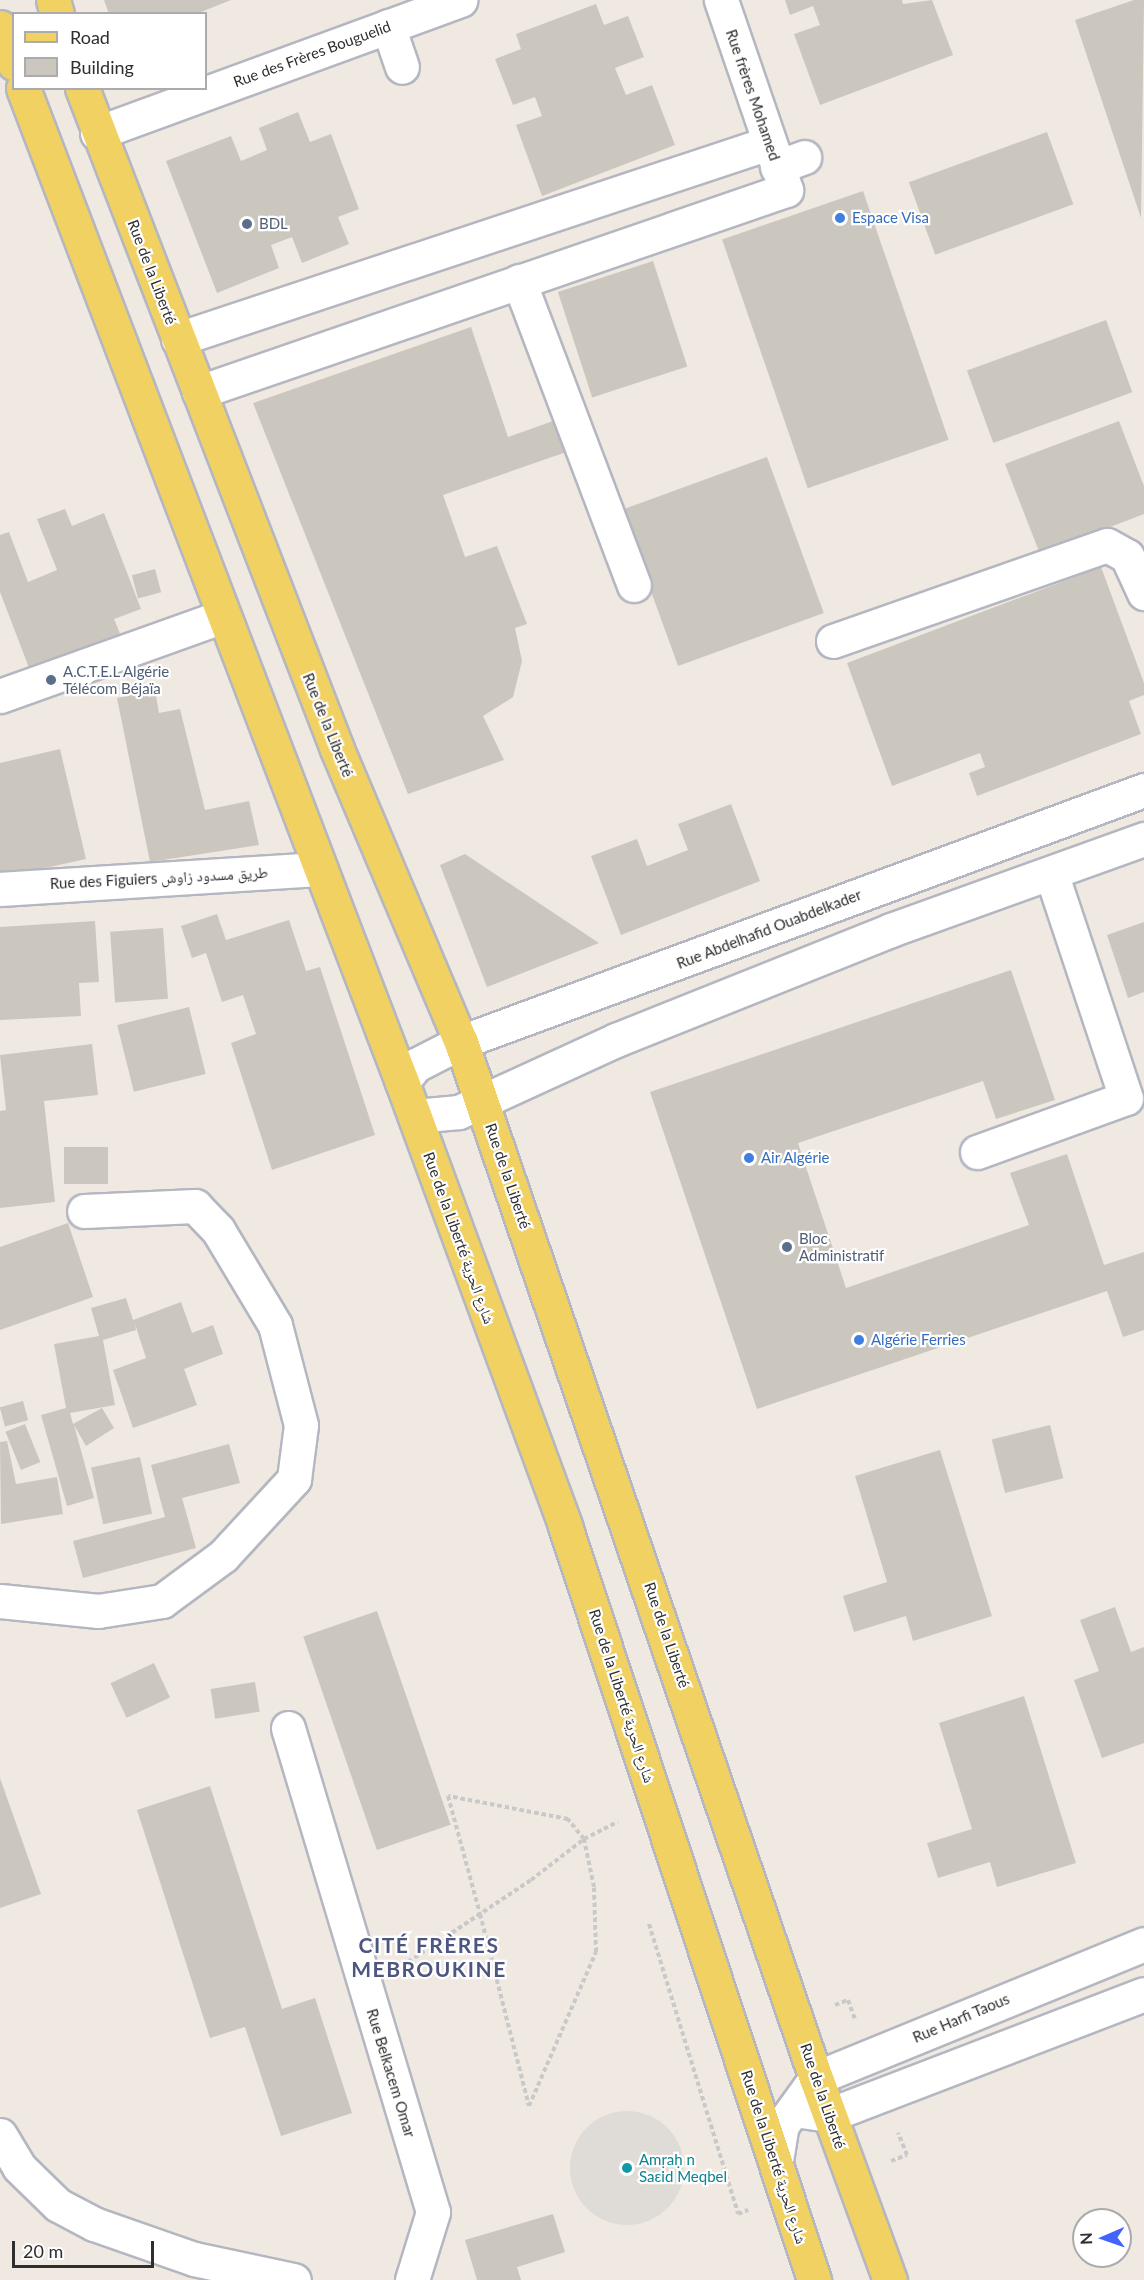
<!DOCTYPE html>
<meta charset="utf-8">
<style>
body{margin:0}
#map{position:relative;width:1144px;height:2280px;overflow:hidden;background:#efe9e1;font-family:Lato,"Noto Naskh Arabic",sans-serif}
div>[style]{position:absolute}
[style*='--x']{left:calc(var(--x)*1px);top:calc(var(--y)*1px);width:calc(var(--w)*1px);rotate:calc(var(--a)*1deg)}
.plaza>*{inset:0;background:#dfdcd8}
.round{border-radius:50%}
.building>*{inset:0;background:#cbc7bf;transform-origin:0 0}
.path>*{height:4px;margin-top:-2px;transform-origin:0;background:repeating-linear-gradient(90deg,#c9c9c9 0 4.5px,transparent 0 7.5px)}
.roads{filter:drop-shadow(2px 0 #b4b7c1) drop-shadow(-2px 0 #b4b7c1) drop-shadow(0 2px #b4b7c1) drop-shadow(0 -2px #b4b7c1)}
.minor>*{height:33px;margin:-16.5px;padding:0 16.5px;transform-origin:16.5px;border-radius:16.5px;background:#fff}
.major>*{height:33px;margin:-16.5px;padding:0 16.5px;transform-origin:16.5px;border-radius:16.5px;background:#f2d163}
.dots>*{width:16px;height:16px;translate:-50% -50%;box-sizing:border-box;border:3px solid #fff;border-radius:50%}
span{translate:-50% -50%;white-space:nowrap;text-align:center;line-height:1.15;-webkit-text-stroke:4.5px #fff;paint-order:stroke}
.street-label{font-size:15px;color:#2e2e2e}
.shop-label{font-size:15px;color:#366cbe}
.left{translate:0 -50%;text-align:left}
.service-label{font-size:15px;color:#4e5e75}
.culture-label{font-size:15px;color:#0d838f}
.district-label{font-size:21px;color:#4d5680;font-weight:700;letter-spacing:1.5px}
.legend{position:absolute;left:12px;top:12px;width:195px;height:78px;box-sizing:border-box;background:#fff;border:2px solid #ababab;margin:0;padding:8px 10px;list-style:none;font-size:18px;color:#2e2e2e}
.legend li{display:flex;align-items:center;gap:12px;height:30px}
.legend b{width:30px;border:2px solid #ababab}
.north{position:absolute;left:1072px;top:2208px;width:60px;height:60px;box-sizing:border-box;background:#fff;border:2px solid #ababab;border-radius:50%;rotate:268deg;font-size:16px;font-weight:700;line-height:24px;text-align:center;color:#2e2e2e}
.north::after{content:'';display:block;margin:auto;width:21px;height:27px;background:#4264fb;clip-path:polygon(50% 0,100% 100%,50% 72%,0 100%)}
.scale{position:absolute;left:12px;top:2241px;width:142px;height:27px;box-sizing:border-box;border:3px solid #2e2e2e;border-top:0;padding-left:8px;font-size:18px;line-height:21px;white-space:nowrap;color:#2e2e2e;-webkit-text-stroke:4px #fff;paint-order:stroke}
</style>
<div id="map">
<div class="plaza">
<i class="round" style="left:570px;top:2111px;width:114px;height:114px"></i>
</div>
<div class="building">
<i style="clip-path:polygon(104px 0,231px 0,196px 14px,109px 14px)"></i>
<i style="clip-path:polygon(785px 0,902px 0,903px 4px,932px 0,953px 55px,820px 105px,794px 34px,820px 25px,813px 6px,790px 15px)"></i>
<i style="clip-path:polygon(1134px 0,1144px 0,1141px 218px,1075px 20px)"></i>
<i style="clip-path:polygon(596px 4px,604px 25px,628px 16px,644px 57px,615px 68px,626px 95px,652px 85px,675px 145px,542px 196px,516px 125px,542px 116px,535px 97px,513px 105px,495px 59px,521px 49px,516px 34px)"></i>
<i style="clip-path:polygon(298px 112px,310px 142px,331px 134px,359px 209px,338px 217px,349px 244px,302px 263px,292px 237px,271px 245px,279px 268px,217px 293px,166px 161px,231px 136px,241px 161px,267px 150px,259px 128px)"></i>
<i style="left:1047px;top:132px;width:77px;height:147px;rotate:70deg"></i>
<i style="left:863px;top:191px;width:263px;height:149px;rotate:71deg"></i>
<i style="left:653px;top:261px;width:111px;height:100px;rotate:72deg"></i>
<i style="left:1106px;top:320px;width:77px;height:148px;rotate:70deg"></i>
<i style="clip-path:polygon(471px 327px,508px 437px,567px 416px,578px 448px,443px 495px,465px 557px,497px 546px,527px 624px,515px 628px,522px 661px,513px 697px,483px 716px,504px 760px,408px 794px,253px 403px)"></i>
<i style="clip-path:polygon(1119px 421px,1144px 486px,1144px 514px,1040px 554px,1005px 464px)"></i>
<i style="left:767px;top:457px;width:166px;height:155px;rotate:70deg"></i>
<i style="clip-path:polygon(65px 509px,72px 526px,104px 513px,141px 609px,114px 619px,125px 646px,34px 681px,0 592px,0 535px,9px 532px,28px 582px,57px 570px,37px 519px)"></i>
<i style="clip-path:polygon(1101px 567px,1144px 683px,1144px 695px,1129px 701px,1141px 734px,977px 796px,969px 773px,985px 767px,980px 753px,892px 786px,847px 663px)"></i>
<i style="left:155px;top:569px;width:24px;height:24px;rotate:75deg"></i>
<i style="clip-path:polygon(155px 690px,159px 713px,180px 709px,205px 810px,249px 801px,259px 845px,150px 862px,117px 698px)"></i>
<i style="clip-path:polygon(60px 749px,86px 859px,0 878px,0 763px)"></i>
<i style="clip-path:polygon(731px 804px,760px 881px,621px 935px,591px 856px,637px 839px,647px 866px,688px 850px,678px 824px)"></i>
<i style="clip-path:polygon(465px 854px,599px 943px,487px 987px,440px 865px)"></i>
<i style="clip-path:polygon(217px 914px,226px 940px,289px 920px,306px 971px,320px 967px,375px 1135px,272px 1170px,231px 1043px,256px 1034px,243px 995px,222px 1002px,206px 953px,192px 958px,181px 926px)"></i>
<i style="clip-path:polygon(95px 921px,99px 982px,79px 983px,81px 1016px,0 1020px,0 927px)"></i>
<i style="clip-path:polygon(1144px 922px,1144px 992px,1128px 998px,1107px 935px)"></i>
<i style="left:163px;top:928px;width:71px;height:53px;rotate:86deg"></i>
<i style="clip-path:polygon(1011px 970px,1055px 1100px,996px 1119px,983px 1081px,798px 1143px,846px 1288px,1029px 1225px,1010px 1173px,1067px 1154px,1104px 1265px,1144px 1252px,1144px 1330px,1123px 1337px,1107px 1291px,757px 1409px,650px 1092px)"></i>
<i style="left:189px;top:1007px;width:69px;height:74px;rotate:76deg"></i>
<i style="clip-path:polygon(92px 1044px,98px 1095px,44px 1101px,55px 1202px,0 1208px,0 1111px,6px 1110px,0 1055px)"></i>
<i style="left:64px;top:1147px;width:44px;height:37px"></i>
<i style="clip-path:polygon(68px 1223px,93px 1297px,0 1330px,0 1247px)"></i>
<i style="clip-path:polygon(126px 1298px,133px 1320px,181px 1302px,192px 1333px,213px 1325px,223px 1354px,184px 1369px,197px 1405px,133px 1428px,113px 1370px,146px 1358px,135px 1324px,136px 1330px,103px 1340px,115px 1405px,70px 1413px,73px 1424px,102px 1408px,114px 1428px,86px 1446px,74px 1425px,94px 1498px,67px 1506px,41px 1415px,66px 1408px,54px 1344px,99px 1336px,91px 1308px)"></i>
<i style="left:23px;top:1401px;width:20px;height:24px;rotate:75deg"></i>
<i style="left:25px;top:1424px;width:41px;height:21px;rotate:68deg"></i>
<i style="left:1050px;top:1425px;width:55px;height:60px;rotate:76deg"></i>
<i style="clip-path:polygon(7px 1441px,16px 1484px,57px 1477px,63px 1514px,1px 1524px,0 1442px)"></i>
<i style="clip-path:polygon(229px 1444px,240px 1483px,182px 1498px,196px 1548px,83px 1578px,73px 1541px,165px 1517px,151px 1465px)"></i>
<i style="clip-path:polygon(940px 1450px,992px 1616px,913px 1641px,906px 1616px,854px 1632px,843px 1596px,887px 1582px,855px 1476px)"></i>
<i style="left:140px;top:1457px;width:58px;height:50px;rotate:78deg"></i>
<i style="clip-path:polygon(1115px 1607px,1131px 1652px,1144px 1647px,1144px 1743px,1102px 1758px,1074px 1680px,1099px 1671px,1080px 1620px)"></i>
<i style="left:377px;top:1611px;width:226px;height:78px;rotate:71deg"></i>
<i style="left:154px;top:1663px;width:38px;height:48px;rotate:65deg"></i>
<i style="left:255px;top:1682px;width:30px;height:45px;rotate:81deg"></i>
<i style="clip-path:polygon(1024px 1696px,1076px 1863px,997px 1887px,990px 1862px,938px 1878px,927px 1843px,972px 1829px,939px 1723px)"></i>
<i style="clip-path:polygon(0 1778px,41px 1894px,0 1908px)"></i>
<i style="clip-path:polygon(210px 1786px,282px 2009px,315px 1998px,352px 2113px,281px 2136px,245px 2027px,210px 2038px,137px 1810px)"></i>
<i style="clip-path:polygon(553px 2214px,565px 2252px,517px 2267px,521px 2280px,477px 2280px,465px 2240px)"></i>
</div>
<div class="path">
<i style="--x:649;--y:1924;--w:303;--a:72.9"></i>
<i style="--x:738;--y:2214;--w:11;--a:-22"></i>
<i style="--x:402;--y:1966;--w:155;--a:-33.7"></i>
<i style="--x:531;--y:1880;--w:67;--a:-37.7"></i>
<i style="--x:584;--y:1839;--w:26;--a:-129"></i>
<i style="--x:568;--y:1819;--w:122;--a:-169.1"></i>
<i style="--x:448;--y:1796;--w:122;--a:74.8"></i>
<i style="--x:480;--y:1914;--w:198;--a:75.7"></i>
<i style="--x:835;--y:2005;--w:14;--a:-21"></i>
<i style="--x:848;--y:2000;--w:20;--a:70"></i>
<i style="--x:529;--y:2106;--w:168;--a:-66.5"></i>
<i style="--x:596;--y:1952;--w:65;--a:-91.8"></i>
<i style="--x:594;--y:1887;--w:49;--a:-101.8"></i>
<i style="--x:584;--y:1839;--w:38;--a:-27"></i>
<i style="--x:891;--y:2161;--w:17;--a:-21"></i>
<i style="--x:907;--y:2155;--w:24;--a:-112"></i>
</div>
<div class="roads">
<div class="minor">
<i style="--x:388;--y:26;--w:43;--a:71.1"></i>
<i style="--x:97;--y:133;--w:387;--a:-20.1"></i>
<i style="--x:777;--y:167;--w:29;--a:-20"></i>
<i style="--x:519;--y:281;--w:325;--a:69.3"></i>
<i style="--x:178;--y:339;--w:623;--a:-18.35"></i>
<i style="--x:199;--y:392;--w:621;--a:-18.99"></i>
<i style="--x:786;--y:190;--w:201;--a:-108.9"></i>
<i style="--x:833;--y:641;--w:290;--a:-19.3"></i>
<i style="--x:1107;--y:545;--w:23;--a:29"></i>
<i style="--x:1127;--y:556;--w:41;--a:65.3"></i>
<i style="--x:0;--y:696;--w:235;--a:-19.7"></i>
<i style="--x:0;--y:889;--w:319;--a:-3.6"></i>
<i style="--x:402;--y:1082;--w:22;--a:-51"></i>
<i style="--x:416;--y:1065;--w:51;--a:-27.1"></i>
<i style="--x:461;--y:1042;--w:728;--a:-20.25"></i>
<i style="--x:415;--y:1116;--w:44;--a:-5.2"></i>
<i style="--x:459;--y:1112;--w:173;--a:-24.6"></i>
<i style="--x:616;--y:1040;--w:296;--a:-21.8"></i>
<i style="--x:891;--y:930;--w:269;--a:-19.8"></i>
<i style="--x:977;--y:1152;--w:158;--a:-19.9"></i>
<i style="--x:1126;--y:1098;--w:237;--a:-108.4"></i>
<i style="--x:0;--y:1601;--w:99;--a:5.8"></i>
<i style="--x:98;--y:1611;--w:65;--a:-8.9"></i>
<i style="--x:162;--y:1601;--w:76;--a:-36.4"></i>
<i style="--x:223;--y:1556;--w:105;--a:-47.3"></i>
<i style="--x:294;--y:1479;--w:54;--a:-82.6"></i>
<i style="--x:301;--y:1425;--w:103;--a:-104.6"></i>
<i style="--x:275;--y:1325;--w:111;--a:-121"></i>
<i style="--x:218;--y:1230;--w:33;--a:-134"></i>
<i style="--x:195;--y:1206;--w:111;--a:177.4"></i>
<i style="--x:288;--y:1728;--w:505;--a:73.32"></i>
<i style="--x:433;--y:2212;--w:71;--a:107.2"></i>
<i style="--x:801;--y:2111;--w:28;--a:8"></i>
<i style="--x:829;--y:2115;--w:337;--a:-21"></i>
<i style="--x:0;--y:2135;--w:37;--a:59"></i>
<i style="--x:19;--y:2167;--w:54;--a:44.3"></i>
<i style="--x:58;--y:2205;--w:41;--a:27.8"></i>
<i style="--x:94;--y:2224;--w:106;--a:19.3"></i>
<i style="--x:194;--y:2259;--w:102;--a:11.9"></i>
<i style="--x:776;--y:2161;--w:36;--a:-81"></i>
<i style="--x:782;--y:2125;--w:58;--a:-54.1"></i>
<i style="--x:816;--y:2078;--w:354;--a:-22.2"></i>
</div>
<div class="major">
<i style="--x:53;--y:0;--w:15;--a:74"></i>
<i style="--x:0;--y:27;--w:39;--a:69"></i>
<i style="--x:23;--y:88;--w:1064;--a:69.13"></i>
<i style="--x:402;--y:1082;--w:473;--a:69.8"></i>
<i style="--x:565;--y:1526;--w:794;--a:71.72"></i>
<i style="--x:82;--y:88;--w:708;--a:68.9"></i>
<i style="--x:337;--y:749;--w:318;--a:67.1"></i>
<i style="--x:461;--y:1042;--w:1095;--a:71.09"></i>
<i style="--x:816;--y:2078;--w:215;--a:69.9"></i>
</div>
</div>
<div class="dots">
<i style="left:840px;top:218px;background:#3f7fe0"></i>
<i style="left:247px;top:224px;background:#5c6f8a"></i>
<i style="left:51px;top:680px;background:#5c6f8a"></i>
<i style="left:749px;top:1158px;background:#3f7fe0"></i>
<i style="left:787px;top:1247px;background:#5c6f8a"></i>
<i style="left:859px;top:1340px;background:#3f7fe0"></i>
<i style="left:627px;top:2168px;background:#0f9aa8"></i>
</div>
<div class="street-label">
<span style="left:312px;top:54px;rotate:-20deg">Rue des Frères Bouguelid</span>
<span style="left:753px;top:95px;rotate:71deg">Rue frères Mohamed</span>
<span style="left:152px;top:272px;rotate:69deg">Rue de la Liberté</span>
<span style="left:328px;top:725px;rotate:68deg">Rue de la Liberté</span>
<span style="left:159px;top:878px;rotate:-3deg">Rue des Figuiers طريق مسدود زاوش</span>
<span style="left:769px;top:929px;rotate:-21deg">Rue Abdelhafid Ouabdelkader</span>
<span style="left:508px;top:1176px;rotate:71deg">Rue de la Liberté</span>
<span style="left:459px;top:1238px;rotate:70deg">Rue de la Liberté شارع الحرية</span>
<span style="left:667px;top:1635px;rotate:71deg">Rue de la Liberté</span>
<span style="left:622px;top:1696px;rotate:72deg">Rue de la Liberté شارع الحرية</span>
<span style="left:961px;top:2018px;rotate:-23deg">Rue Harfi Taous</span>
<span style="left:391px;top:2073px;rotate:73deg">Rue Belkacem Omar</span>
<span style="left:823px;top:2096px;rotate:71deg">Rue de la Liberté</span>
<span style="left:774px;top:2157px;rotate:72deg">Rue de la Liberté شارع الحرية</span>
</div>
<div class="shop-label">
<span class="left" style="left:852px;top:218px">Espace Visa</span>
<span class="left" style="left:761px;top:1158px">Air Algérie</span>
<span class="left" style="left:871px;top:1340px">Algérie Ferries</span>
</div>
<div class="service-label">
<span class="left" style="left:259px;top:224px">BDL</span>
<span class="left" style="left:63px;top:680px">A.C.T.E.L Algérie<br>Télécom Béjaïa</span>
<span class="left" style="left:799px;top:1247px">Bloc<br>Administratif</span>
</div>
<div class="culture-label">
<span class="left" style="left:639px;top:2168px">Amṛaḥ n<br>Saɛid Meqbel</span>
</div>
<div class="district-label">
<span style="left:429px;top:1957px">CITÉ FRÈRES<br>MEBROUKINE</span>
</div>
<ul class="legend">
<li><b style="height:8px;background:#f2d163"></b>Road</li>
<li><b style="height:16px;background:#cbc7bf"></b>Building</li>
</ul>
<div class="north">N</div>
<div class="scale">20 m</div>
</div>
